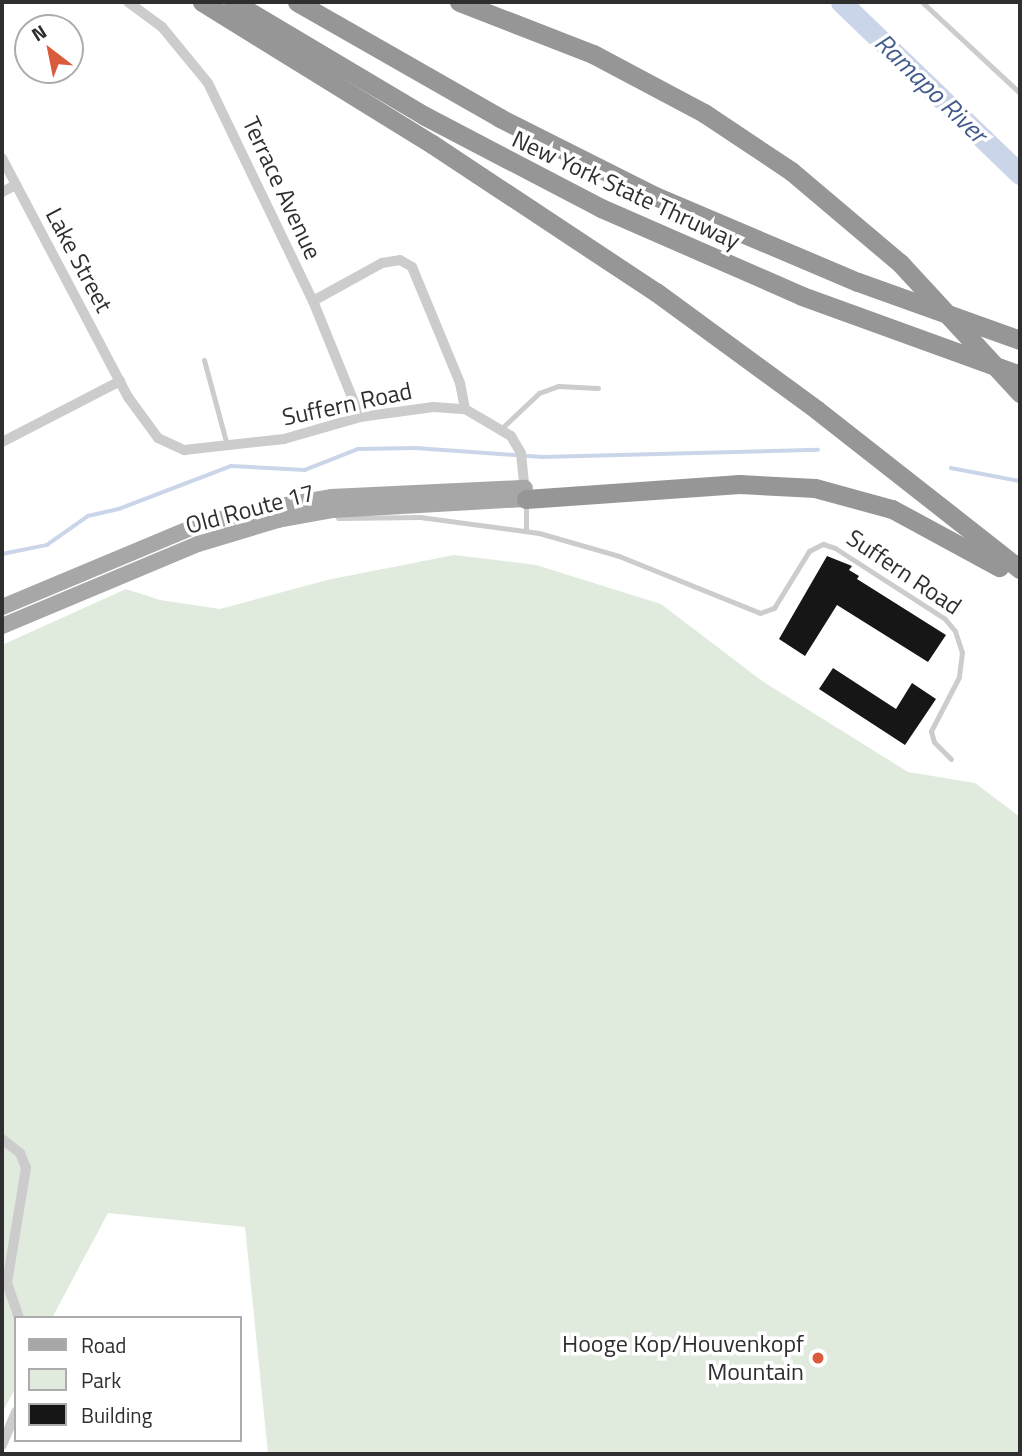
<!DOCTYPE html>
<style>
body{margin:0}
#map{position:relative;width:1022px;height:1456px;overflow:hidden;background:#fff;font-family:"Titillium Web",sans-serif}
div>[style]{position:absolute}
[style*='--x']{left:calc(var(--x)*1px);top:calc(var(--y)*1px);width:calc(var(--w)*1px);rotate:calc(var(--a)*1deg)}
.green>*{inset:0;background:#e1ebdd}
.stream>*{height:3.5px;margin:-1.75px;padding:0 1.75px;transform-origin:1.75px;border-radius:1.75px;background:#cbd5ea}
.river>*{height:21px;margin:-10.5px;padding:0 10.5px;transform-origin:10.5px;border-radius:10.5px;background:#cbd5ea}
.building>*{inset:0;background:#161616}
.lane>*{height:5px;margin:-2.5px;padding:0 2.5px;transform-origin:2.5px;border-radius:2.5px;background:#ccc}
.street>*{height:10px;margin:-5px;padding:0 5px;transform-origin:5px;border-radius:5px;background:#ccc}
.primary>*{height:16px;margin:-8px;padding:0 8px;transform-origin:8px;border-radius:8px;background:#a7a7a7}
.highway>*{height:19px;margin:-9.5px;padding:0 9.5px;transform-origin:9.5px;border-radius:9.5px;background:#969696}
.highway-bridge>*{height:19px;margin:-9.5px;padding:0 9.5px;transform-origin:9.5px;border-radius:9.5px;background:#969696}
.dots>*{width:19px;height:19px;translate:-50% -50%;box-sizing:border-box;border:4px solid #fff;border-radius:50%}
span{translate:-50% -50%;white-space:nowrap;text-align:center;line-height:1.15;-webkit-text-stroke:7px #fff;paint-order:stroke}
.street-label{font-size:24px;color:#2f2f2f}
.poi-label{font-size:24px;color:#2f2f2f}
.right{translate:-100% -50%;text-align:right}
.water-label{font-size:26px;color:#425b8c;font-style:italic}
.frame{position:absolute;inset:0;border:4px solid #2f2f2f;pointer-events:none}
.legend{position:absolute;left:14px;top:1316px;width:228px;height:126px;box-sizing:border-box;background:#fff;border:2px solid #acacac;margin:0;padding:9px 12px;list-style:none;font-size:21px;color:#2f2f2f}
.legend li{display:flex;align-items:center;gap:14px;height:35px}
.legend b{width:35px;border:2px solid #acacac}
.north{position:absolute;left:14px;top:14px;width:70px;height:70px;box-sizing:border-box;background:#fff;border:2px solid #acacac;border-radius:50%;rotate:328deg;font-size:19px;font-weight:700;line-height:28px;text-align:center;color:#2f2f2f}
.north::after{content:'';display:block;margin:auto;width:24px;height:32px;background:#da5b3c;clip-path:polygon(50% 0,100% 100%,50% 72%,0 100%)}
</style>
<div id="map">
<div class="green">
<i style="clip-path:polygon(454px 555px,536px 565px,661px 604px,762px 681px,908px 772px,975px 783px,1020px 817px,1020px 1454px,268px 1454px,245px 1227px,108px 1213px,52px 1318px,16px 1318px,16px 1387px,2px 1413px,2px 645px,126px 589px,160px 600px,220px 609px,327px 580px)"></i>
</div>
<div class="stream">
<i style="--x:951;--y:468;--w:70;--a:10.7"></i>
<i style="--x:2;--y:554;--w:46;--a:-11.3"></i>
<i style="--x:47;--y:545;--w:50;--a:-35.3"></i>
<i style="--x:88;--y:516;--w:32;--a:-13"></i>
<i style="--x:119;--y:509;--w:120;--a:-21"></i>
<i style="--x:231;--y:466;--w:74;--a:3.1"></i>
<i style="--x:305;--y:470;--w:57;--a:-21.6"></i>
<i style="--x:358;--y:449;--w:58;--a:-1"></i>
<i style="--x:416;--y:448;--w:126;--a:4.1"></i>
<i style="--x:542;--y:457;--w:276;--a:-1.5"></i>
</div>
<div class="river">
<i style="--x:841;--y:2;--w:248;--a:43.9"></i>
</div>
<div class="building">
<i style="clip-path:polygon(827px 556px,852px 566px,849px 570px,859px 576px,857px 579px,946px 635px,928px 662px,837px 605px,805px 656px,779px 639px)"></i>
<i style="clip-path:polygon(833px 668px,896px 709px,912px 683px,936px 699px,905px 745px,819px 689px)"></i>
</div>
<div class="lane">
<i style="--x:922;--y:2;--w:134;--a:42.9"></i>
<i style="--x:204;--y:360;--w:88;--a:74.9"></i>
<i style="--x:502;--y:428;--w:51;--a:-43.4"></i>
<i style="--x:539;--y:393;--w:20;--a:-20"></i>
<i style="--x:558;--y:386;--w:40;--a:2.9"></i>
<i style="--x:526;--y:503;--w:28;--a:90"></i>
<i style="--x:338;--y:518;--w:82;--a:-0.7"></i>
<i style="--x:420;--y:517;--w:120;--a:7.7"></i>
<i style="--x:539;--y:533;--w:83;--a:16"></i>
<i style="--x:619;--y:556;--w:152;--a:22"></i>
<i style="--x:760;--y:613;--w:15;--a:-20"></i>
<i style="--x:774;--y:608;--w:67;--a:-58.4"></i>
<i style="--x:809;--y:551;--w:16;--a:-27"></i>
<i style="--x:823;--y:544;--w:13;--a:18"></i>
<i style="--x:835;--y:548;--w:131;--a:32.8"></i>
<i style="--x:945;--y:619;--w:16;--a:50"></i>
<i style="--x:955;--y:631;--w:22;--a:72"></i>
<i style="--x:962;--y:652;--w:25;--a:97"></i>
<i style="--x:959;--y:677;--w:61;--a:117.4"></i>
<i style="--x:931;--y:731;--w:11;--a:75"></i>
<i style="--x:934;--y:742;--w:24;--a:45"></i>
</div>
<div class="street">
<i style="--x:128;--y:2;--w:42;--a:36.3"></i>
<i style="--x:162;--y:27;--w:72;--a:50.6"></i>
<i style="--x:208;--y:83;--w:242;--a:64.3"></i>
<i style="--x:313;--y:301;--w:125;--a:67.9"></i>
<i style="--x:2;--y:158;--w:270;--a:62.2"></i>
<i style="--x:128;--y:397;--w:51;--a:53.8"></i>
<i style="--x:158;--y:438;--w:29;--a:25"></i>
<i style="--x:184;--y:450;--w:101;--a:-6.3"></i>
<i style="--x:284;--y:439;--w:79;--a:-16.1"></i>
<i style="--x:360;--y:417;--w:74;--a:-7.8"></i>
<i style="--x:433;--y:407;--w:32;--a:4"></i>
<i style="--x:465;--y:409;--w:53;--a:30.4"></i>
<i style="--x:511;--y:436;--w:20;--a:60"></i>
<i style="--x:521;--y:453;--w:40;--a:84.3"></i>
<i style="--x:2;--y:192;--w:16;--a:-27"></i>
<i style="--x:313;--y:301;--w:79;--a:-28.8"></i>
<i style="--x:382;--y:263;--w:18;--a:-9"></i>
<i style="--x:400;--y:260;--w:14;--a:30"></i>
<i style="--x:412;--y:267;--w:126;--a:67.5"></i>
<i style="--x:460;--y:383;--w:26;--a:79"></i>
<i style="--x:2;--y:442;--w:133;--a:-27.3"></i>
<i style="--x:2;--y:1139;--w:23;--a:38"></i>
<i style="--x:20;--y:1153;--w:16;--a:68"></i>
<i style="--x:26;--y:1168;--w:117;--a:99.4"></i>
<i style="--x:7;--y:1283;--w:37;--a:71"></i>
<i style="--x:2;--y:1445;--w:36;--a:-67"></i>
</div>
<div class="primary">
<i style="--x:2;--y:607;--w:207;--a:-22.7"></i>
<i style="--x:193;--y:527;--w:59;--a:-15.7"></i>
<i style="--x:250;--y:511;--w:82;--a:-9.8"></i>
<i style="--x:331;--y:497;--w:194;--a:-2.7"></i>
<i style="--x:2;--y:626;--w:212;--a:-22.7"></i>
<i style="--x:198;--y:544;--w:84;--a:-16.7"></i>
<i style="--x:278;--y:520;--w:56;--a:-10.3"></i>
<i style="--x:333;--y:510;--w:193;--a:-3.3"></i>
</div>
<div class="highway">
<i style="--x:202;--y:2;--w:270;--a:31.7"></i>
<i style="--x:432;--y:144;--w:268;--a:33.5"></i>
<i style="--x:656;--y:292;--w:200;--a:36.2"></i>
<i style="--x:817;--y:410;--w:258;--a:38.1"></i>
<i style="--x:233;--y:2;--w:223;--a:30.7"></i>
<i style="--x:425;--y:116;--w:199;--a:27.6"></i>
<i style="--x:601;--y:208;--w:219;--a:23.6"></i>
<i style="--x:802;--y:296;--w:232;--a:19.9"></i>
<i style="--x:297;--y:2;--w:234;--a:29.7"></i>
<i style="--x:500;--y:118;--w:174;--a:26.7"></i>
<i style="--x:655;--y:196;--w:220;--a:23"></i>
<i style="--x:858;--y:282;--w:172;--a:19.7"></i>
<i style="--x:459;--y:2;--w:144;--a:21.2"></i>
<i style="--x:593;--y:54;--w:126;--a:28"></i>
<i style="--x:704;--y:113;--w:105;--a:33.7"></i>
<i style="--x:791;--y:171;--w:143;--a:40.2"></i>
<i style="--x:526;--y:499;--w:214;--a:-4"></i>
<i style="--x:739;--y:484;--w:76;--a:3"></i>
<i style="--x:815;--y:488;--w:80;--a:15.3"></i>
<i style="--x:892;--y:509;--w:122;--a:28.5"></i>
</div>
<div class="highway-bridge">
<i style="--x:900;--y:263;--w:177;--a:47.3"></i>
</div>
<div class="dots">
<i style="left:818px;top:1358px;background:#da5b3c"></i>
</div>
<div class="street-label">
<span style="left:282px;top:188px;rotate:65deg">Terrace Avenue</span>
<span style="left:626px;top:190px;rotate:25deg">New York State Thruway</span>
<span style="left:79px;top:260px;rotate:62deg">Lake Street</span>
<span style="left:347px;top:404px;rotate:-12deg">Suffern Road</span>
<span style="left:250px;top:509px;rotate:-15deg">Old Route 17</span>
<span style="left:904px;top:572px;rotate:34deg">Suffern Road</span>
</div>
<div class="poi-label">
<span class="right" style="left:804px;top:1358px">Hooge Kop/Houvenkopf<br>Mountain</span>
</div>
<div class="water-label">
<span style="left:931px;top:88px;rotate:44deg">Ramapo River</span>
</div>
<div class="frame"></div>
<ul class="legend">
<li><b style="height:9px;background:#a7a7a7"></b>Road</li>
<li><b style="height:19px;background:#e1ebdd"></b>Park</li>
<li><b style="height:19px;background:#161616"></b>Building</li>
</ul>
<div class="north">N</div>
</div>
